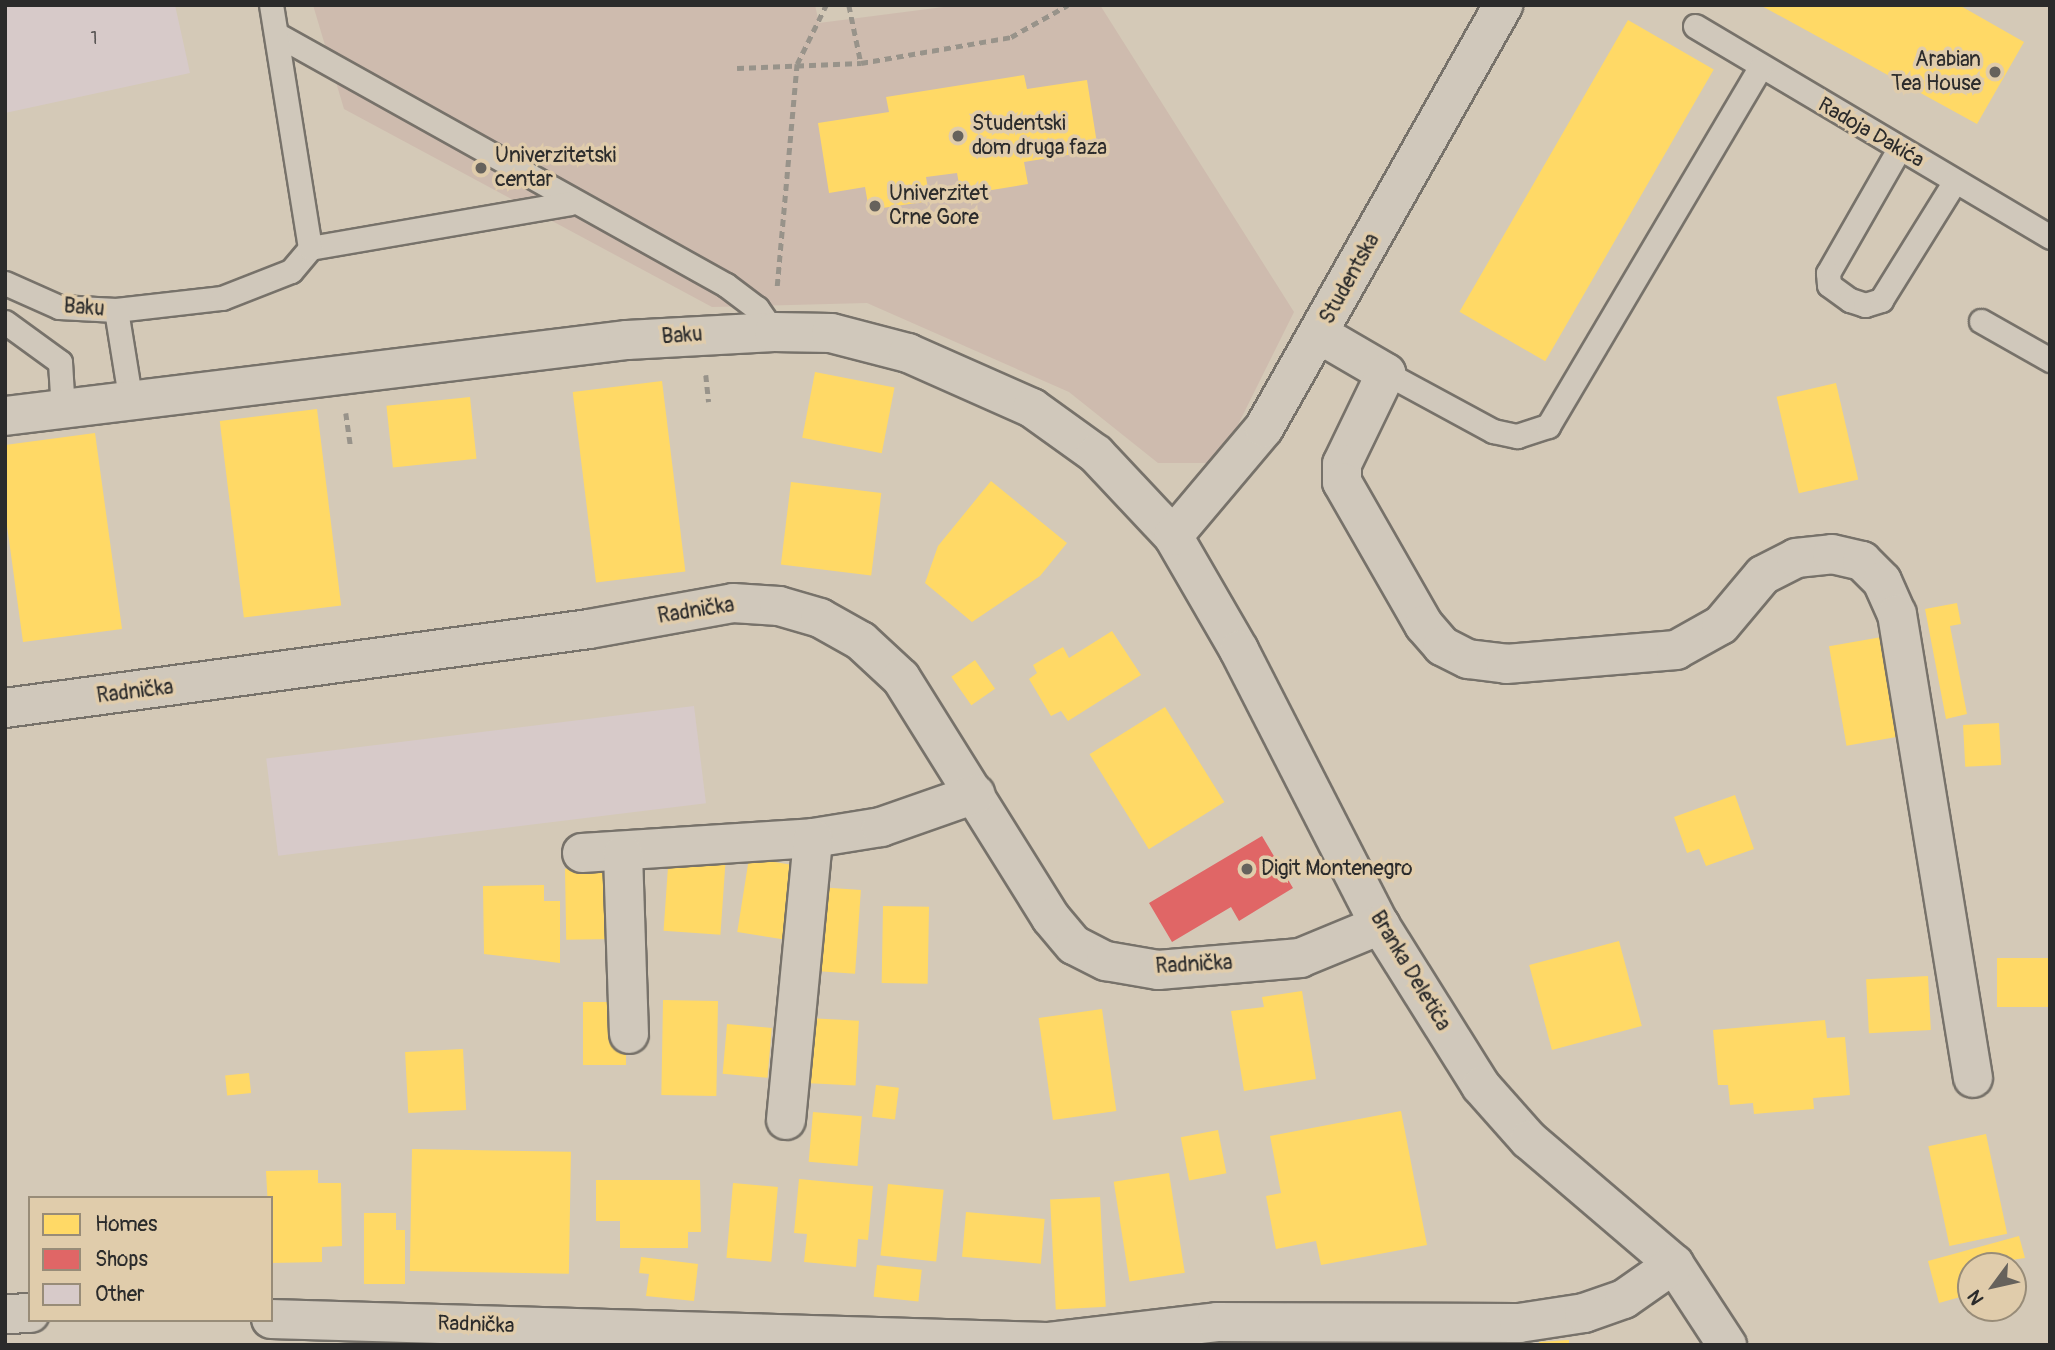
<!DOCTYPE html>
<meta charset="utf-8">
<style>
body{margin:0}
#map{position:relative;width:2055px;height:1350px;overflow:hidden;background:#d4c9b7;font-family:Pangolin,sans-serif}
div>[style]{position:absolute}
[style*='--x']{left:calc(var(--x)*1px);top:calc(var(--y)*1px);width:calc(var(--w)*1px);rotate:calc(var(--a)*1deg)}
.built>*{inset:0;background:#cebbae}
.homes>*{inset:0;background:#ffd966;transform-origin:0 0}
.shops>*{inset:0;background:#e06666}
.building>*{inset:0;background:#d7cac9;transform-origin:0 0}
.path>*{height:4.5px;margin-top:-2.25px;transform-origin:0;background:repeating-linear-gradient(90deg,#98938a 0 7px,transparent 0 12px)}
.roads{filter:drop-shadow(2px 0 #77726a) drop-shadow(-2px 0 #77726a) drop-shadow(0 2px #77726a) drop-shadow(0 -2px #77726a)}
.lane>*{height:23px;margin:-11.5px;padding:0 11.5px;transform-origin:11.5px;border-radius:11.5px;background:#d0c8bb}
.street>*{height:38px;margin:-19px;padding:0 19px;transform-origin:19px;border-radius:19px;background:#d0c8bb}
.dots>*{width:19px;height:19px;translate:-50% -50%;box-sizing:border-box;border:4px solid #e0ccab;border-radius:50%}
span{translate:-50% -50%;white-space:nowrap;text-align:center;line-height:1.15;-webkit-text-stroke:7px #e0ccab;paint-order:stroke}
.number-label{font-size:18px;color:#565352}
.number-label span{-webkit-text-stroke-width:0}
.poi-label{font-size:21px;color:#2b2b2b}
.right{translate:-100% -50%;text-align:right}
.left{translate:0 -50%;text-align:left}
.street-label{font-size:21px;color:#2b2b2b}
.frame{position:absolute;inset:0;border:7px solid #2b2b2b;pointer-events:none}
.legend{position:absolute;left:28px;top:1196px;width:245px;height:126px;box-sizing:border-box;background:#e0ccab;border:2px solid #988c78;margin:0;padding:9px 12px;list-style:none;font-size:21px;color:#2b2b2b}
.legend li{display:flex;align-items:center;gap:14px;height:35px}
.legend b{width:35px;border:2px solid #988c78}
.north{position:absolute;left:1957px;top:1252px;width:70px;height:70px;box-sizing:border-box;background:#e0ccab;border:2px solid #988c78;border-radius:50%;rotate:237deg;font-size:19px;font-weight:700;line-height:28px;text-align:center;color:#2b2b2b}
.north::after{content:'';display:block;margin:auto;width:24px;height:32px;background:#66625c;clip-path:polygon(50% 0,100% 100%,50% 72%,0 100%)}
</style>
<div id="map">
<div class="built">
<i style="clip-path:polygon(313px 5px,815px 5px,819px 23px,959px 5px,1100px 5px,1294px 312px,1219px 463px,1158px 463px,1069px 392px,867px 303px,712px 307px,344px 109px)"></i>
</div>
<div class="homes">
<i style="clip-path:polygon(1760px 5px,1959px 5px,2024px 42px,1977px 124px)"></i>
<i style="left:1628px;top:20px;width:99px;height:337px;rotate:30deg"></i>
<i style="clip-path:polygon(1024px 75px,1027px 89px,1087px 80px,1098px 150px,1024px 162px,1028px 184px,961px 195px,957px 173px,926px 177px,930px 201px,869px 210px,865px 187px,829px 193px,818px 123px,889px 112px,886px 97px)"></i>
<i style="left:815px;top:372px;width:81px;height:67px;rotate:11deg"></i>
<i style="left:662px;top:381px;width:192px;height:90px;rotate:83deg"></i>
<i style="left:1836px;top:383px;width:99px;height:61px;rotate:77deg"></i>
<i style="left:470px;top:397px;width:62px;height:84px;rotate:84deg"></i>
<i style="left:317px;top:409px;width:198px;height:98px;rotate:83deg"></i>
<i style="clip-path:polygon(95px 433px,122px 629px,23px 642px,5px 511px,5px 445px)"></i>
<i style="clip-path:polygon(991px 481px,1067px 543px,1040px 576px,972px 622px,925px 583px,938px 546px)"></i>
<i style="left:791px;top:482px;width:91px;height:83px;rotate:7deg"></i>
<i style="clip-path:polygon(1957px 603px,1961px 624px,1950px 626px,1967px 714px,1946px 719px,1925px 609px)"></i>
<i style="clip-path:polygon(1112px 631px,1141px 675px,1068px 721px,1061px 711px,1051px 716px,1029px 679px,1037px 673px,1033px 665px,1063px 647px,1069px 658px)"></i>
<i style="left:1893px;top:635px;width:101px;height:65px;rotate:80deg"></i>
<i style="left:975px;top:660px;width:35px;height:29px;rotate:55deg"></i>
<i style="left:1165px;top:707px;width:112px;height:89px;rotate:58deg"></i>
<i style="left:1999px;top:723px;width:42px;height:36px;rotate:87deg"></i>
<i style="clip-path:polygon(1735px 795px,1754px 849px,1706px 866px,1699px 849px,1687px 853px,1674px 817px)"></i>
<i style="left:669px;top:853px;width:57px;height:78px;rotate:4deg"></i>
<i style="left:749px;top:858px;width:62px;height:75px;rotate:9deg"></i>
<i style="left:615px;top:868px;width:71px;height:50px;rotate:89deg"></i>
<i style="clip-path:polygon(544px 885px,544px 901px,560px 901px,560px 963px,484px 954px,483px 886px)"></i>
<i style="left:818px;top:887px;width:43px;height:84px;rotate:4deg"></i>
<i style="left:883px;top:906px;width:46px;height:77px;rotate:1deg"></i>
<i style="left:1619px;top:941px;width:88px;height:93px;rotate:75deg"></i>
<i style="left:2050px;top:958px;width:49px;height:53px;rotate:90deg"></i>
<i style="left:1928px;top:976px;width:54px;height:62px;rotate:87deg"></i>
<i style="clip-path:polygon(1302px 991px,1316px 1079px,1244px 1091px,1231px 1011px,1264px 1007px,1262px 997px)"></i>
<i style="left:663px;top:1000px;width:55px;height:95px;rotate:1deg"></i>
<i style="left:583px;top:1002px;width:43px;height:63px"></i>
<i style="left:1102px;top:1009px;width:103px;height:64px;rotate:82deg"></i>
<i style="left:808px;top:1018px;width:51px;height:65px;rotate:3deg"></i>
<i style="clip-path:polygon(1825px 1020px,1827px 1038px,1845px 1037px,1850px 1095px,1813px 1098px,1814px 1109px,1754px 1114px,1753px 1103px,1730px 1105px,1728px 1085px,1718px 1085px,1713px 1030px)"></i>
<i style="left:727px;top:1024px;width:45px;height:50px;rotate:5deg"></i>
<i style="left:463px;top:1049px;width:61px;height:58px;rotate:87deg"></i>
<i style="left:249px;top:1073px;width:20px;height:24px;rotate:84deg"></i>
<i style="left:876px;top:1085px;width:23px;height:32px;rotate:7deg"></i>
<i style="clip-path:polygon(1401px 1111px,1427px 1245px,1321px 1265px,1316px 1241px,1276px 1249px,1266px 1196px,1281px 1193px,1270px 1136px)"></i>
<i style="left:813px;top:1112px;width:49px;height:50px;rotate:5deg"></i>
<i style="left:1218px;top:1130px;width:44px;height:38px;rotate:79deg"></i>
<i style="left:1986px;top:1134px;width:102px;height:59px;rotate:78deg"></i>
<i style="left:412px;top:1149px;width:159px;height:122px;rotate:1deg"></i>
<i style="clip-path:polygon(318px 1170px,318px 1183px,341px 1183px,342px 1246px,322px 1247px,322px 1262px,271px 1263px,266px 1171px)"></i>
<i style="left:1169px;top:1173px;width:101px;height:56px;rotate:81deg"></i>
<i style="clip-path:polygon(799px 1179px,873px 1186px,868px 1240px,858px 1239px,856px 1267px,804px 1262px,807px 1234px,794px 1233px)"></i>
<i style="clip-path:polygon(596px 1180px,700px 1180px,701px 1232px,688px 1232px,688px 1248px,620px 1248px,620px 1221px,596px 1221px)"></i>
<i style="left:733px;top:1183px;width:45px;height:75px;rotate:5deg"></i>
<i style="left:888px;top:1184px;width:56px;height:72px;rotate:6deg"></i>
<i style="left:1100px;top:1197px;width:110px;height:50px;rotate:87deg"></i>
<i style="left:966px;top:1212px;width:79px;height:45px;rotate:5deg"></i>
<i style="clip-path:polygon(364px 1213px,396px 1213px,396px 1230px,405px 1230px,405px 1284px,364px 1284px)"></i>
<i style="clip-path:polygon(2019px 1236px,2025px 1258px,1971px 1266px,1971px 1294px,1939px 1303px,1928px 1261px)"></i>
<i style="clip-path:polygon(641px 1257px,698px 1264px,694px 1301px,646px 1296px,649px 1274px,639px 1273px)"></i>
<i style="left:877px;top:1265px;width:45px;height:32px;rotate:6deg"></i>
<i style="clip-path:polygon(1569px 1340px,1569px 1345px,1539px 1345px,1539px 1342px)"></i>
</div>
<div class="shops">
<i style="clip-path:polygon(1262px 836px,1293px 888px,1239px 921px,1231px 907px,1172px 942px,1149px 903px)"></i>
</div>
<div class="building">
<i style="clip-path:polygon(5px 5px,175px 5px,190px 73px,5px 113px)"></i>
<i style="left:694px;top:706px;width:98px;height:431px;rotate:83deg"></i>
</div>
<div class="path">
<i style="--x:849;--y:5;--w:59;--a:78.3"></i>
<i style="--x:737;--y:68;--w:124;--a:-2.3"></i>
<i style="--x:861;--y:63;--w:152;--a:-9.8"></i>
<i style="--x:1011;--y:37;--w:65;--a:-29.3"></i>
<i style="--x:777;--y:286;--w:223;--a:-84.9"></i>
<i style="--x:797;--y:64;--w:66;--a:-63.8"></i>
<i style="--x:706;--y:375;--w:27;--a:84"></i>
<i style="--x:346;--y:413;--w:34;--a:82"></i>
</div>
<div class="roads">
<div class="lane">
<i style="--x:1695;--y:26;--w:413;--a:30.7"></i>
<i style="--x:278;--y:35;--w:513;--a:29.16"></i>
<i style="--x:726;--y:285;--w:39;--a:37"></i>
<i style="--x:757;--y:308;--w:29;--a:55"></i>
<i style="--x:1899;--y:149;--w:143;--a:119.8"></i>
<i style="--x:1828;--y:273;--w:12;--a:85"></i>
<i style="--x:1829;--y:285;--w:26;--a:36"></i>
<i style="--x:1850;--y:300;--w:16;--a:18"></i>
<i style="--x:1865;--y:305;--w:17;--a:-17"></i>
<i style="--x:1881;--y:300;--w:140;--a:-58.1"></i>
<i style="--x:310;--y:248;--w:264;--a:-9.8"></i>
<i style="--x:5;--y:283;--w:59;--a:24"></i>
<i style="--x:59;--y:307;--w:57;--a:3"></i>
<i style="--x:116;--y:310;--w:107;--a:-6.5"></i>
<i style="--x:222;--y:298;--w:74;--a:-21.4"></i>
<i style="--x:291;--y:271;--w:30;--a:-50"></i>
<i style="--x:310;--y:248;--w:246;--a:-99.1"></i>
<i style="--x:116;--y:310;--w:94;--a:80.8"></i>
<i style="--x:1981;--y:321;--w:79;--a:29.5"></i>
<i style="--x:5;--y:322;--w:68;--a:36"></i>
<i style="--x:60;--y:362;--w:49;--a:86.5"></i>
<i style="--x:1386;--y:373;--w:122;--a:28.5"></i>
<i style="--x:1493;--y:431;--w:25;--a:12"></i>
<i style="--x:1517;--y:436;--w:33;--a:-18"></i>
<i style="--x:1548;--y:426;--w:416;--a:-59.4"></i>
</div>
<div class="street">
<i style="--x:1319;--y:334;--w:78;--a:30.2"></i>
<i style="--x:1386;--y:373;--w:101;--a:115.8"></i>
<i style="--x:1342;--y:464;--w:18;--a:90"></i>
<i style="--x:1342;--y:482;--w:165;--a:60.2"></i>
<i style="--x:1424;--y:625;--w:28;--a:49"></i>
<i style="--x:1442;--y:646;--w:29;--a:27"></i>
<i style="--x:1468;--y:659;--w:38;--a:7"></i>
<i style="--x:1506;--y:664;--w:171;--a:-4.7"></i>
<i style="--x:1676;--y:650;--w:51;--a:-29.1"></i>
<i style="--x:1721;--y:625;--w:65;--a:-50"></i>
<i style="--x:1763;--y:575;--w:37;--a:-27"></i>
<i style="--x:1796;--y:558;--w:36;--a:-6"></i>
<i style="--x:1832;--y:554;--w:31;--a:13"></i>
<i style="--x:1862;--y:561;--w:28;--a:45"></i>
<i style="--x:1882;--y:581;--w:36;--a:66"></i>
<i style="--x:1897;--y:614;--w:470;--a:80.7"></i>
<i style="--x:5;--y:416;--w:627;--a:-6.97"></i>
<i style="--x:627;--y:340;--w:147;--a:-3.1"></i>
<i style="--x:774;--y:332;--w:57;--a:1"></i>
<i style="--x:831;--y:333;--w:80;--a:14.6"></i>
<i style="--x:908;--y:353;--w:136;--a:23.9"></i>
<i style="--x:1032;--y:408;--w:79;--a:35.7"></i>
<i style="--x:1096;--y:454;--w:112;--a:46.8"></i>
<i style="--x:1173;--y:536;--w:132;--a:59.9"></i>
<i style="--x:1239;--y:650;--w:309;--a:62.9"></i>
<i style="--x:1380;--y:925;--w:190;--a:57.9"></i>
<i style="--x:1481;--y:1086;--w:72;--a:48.4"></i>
<i style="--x:1529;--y:1140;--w:191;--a:40.5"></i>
<i style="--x:1674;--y:1264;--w:97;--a:56.8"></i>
<i style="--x:1173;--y:536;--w:141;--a:-49.9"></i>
<i style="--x:1264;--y:428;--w:486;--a:-60.5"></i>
<i style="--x:5;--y:708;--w:589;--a:-7.7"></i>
<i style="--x:589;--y:629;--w:146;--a:-10.2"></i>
<i style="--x:733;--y:603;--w:46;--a:3.7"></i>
<i style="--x:779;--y:606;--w:43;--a:16.3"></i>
<i style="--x:820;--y:618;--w:47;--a:29.3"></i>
<i style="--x:861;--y:641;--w:54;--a:42.8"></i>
<i style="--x:901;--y:678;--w:283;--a:58"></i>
<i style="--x:1051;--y:918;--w:35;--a:50"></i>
<i style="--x:1074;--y:945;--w:36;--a:27"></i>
<i style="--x:1106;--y:961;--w:53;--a:9.8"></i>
<i style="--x:1158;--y:970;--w:143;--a:-4.8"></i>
<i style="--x:1300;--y:958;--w:87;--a:-22.4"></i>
<i style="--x:582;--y:853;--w:231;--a:-3.7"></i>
<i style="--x:813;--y:838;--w:69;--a:-9.2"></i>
<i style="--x:881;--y:827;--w:100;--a:-19.3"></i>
<i style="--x:623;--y:854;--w:180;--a:88.1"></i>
<i style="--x:786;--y:1120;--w:283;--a:-84.5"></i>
<i style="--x:5;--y:1314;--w:25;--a:-2"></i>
<i style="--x:271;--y:1319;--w:776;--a:1.7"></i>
<i style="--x:1047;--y:1342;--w:171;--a:-6.7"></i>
<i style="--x:1217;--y:1322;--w:302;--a:0.2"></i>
<i style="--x:1519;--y:1323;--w:66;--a:-8.7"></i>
<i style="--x:1584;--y:1313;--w:42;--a:-19.3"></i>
<i style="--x:1624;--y:1299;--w:61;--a:-35"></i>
</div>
</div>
<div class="dots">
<i style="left:1995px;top:72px;background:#66625c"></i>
<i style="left:958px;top:136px;background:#66625c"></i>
<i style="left:481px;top:168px;background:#66625c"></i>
<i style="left:875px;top:206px;background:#66625c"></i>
<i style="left:1247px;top:869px;background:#66625c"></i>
</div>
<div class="number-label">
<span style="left:94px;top:39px">1</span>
</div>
<div class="poi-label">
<span class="right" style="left:1981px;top:72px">Arabian<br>Tea House</span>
<span class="left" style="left:972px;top:136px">Studentski<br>dom druga faza</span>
<span class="left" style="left:495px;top:168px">Univerzitetski<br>centar</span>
<span class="left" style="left:889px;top:206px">Univerzitet<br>Crne Gore</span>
<span class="left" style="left:1261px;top:869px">Digit Montenegro</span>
</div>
<div class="street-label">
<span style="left:1871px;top:133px;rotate:30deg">Radoja Dakića</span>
<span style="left:1350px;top:279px;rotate:-61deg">Studentska</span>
<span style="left:84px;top:308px;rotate:5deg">Baku</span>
<span style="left:682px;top:336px;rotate:-4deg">Baku</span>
<span style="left:696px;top:611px;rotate:-9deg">Radnička</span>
<span style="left:135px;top:692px;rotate:-7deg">Radnička</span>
<span style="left:1194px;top:965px;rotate:-3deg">Radnička</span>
<span style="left:1410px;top:971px;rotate:59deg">Branka Deletića</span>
<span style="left:476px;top:1325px;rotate:2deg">Radnička</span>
</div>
<div class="frame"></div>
<ul class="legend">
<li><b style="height:19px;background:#ffd966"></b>Homes</li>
<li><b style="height:19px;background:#e06666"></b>Shops</li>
<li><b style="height:19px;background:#d7cac9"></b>Other</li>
</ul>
<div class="north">N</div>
</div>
